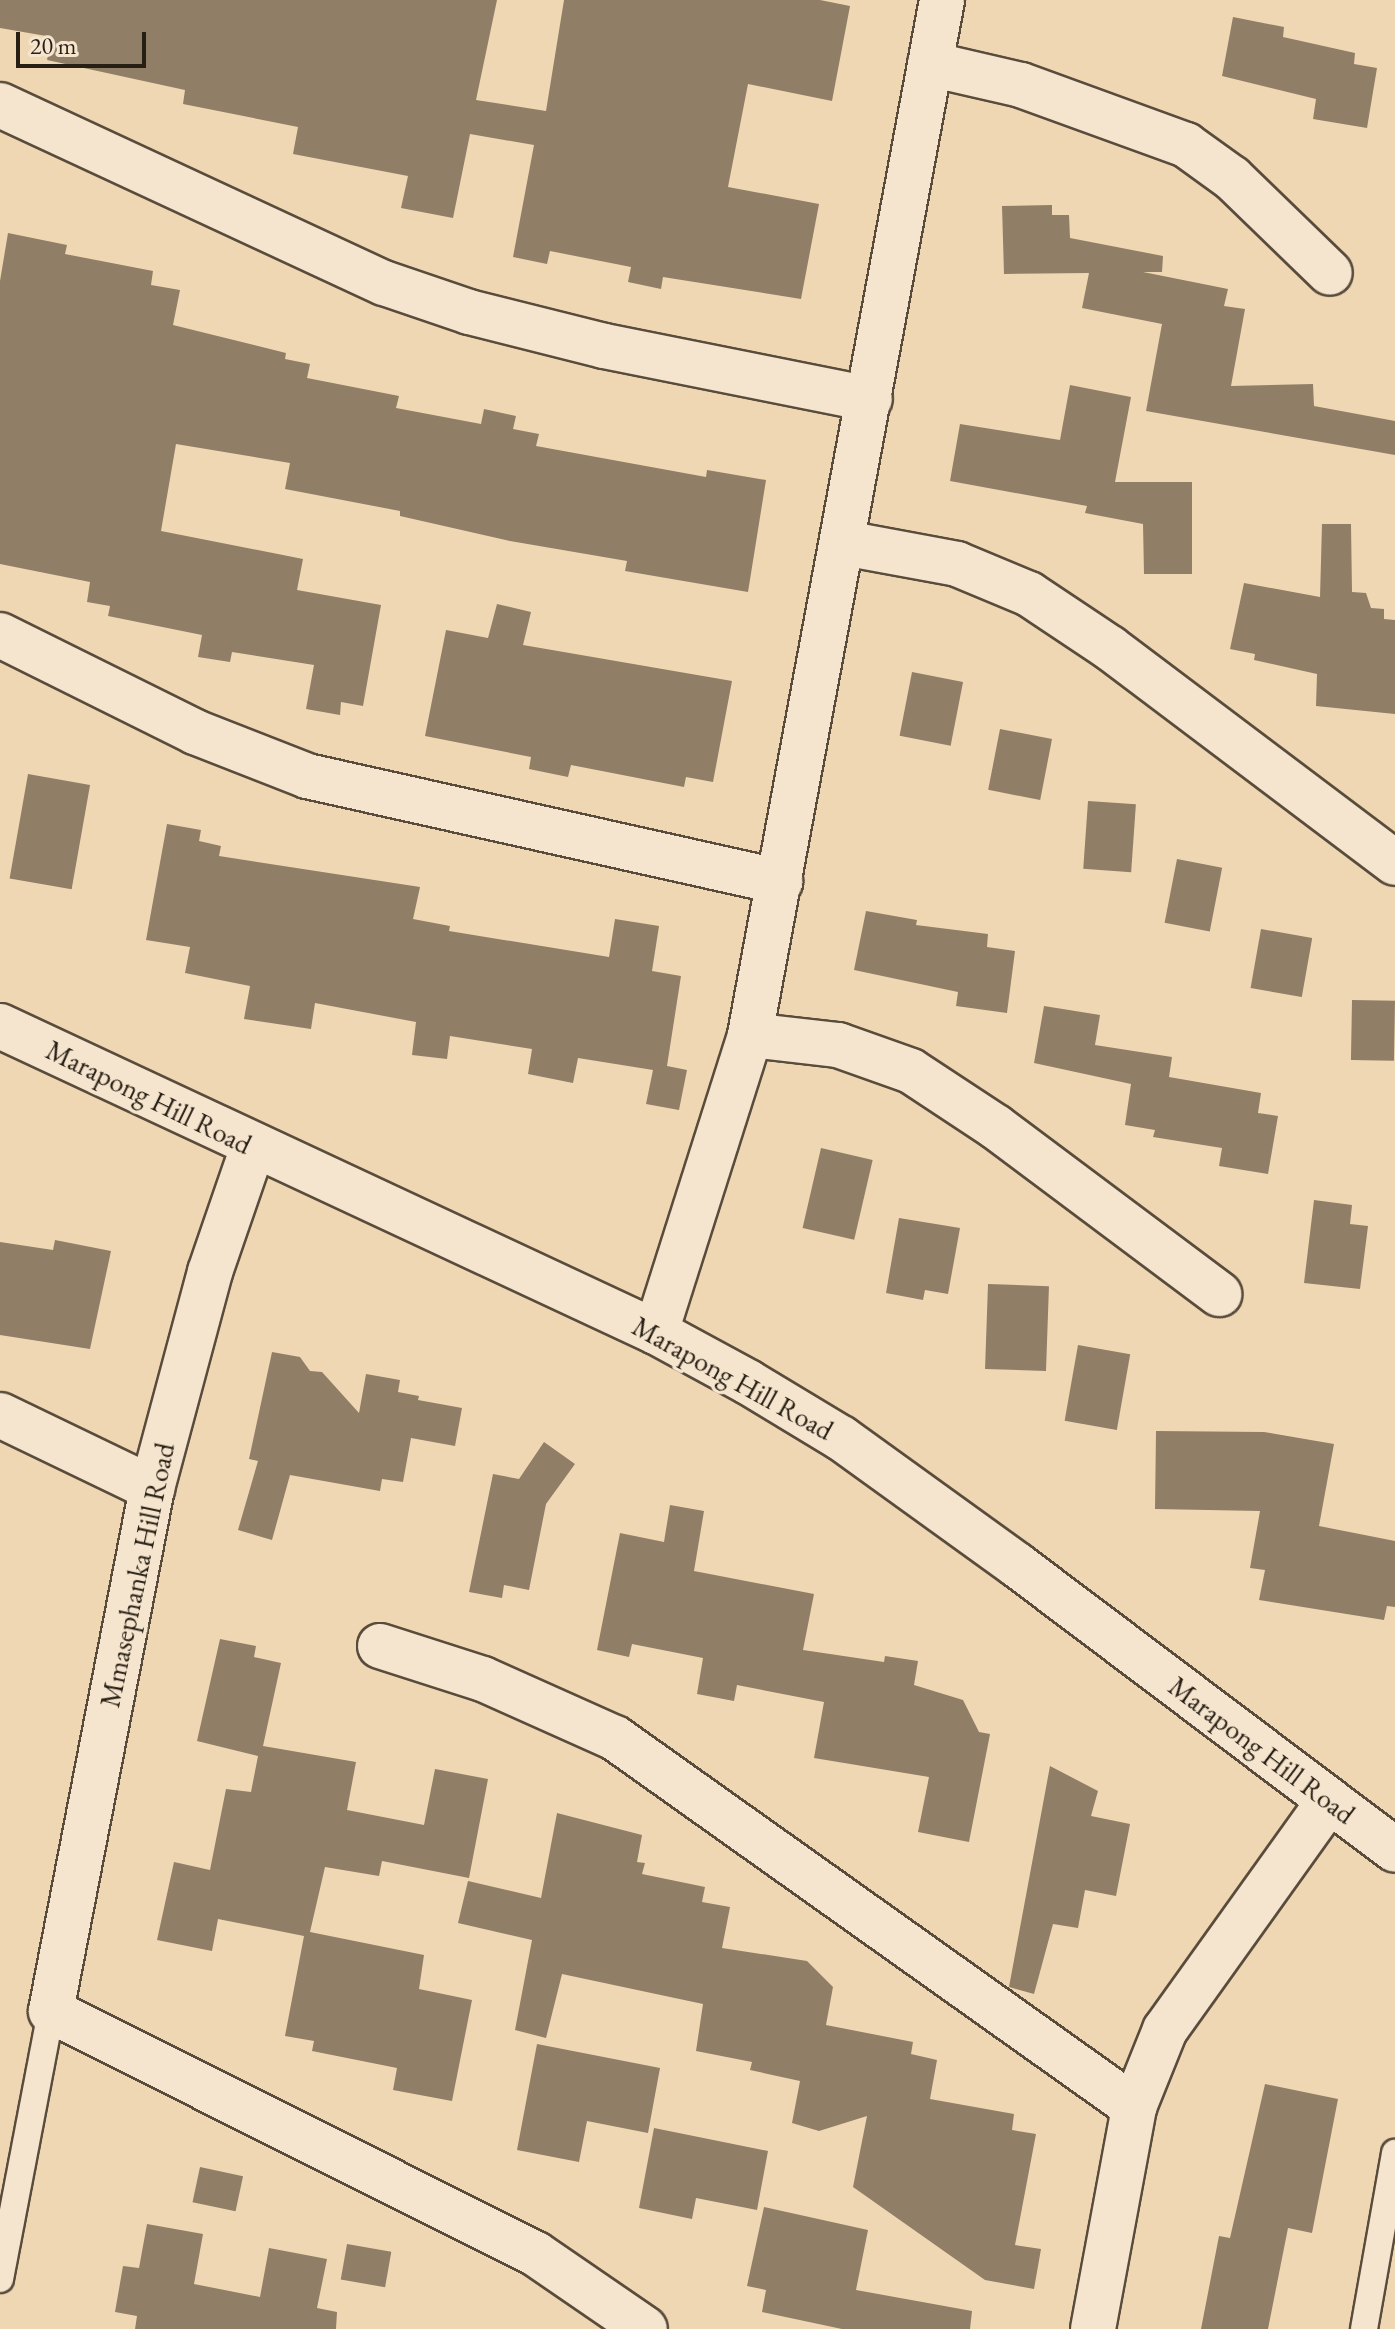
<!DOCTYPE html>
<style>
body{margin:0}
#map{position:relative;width:1395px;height:2329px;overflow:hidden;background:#f0d7b4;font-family:"EB Garamond",serif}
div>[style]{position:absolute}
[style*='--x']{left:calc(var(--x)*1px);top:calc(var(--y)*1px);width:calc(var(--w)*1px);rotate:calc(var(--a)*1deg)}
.building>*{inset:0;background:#907e67;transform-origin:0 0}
.roads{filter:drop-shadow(2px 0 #594c3c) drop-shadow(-2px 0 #594c3c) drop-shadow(0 2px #594c3c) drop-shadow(0 -2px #594c3c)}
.service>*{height:26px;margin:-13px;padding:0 13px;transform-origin:13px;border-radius:13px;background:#f5e5ce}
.minor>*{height:44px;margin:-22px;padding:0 22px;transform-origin:22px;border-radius:22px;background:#f5e5ce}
span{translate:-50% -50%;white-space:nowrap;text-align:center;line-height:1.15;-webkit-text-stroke:7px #f5e5ce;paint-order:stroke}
.street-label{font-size:28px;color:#271e14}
.scale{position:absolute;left:16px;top:32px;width:130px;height:36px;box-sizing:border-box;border:4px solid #271e14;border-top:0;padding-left:10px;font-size:24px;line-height:28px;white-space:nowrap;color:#271e14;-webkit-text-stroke:6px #f5e5ce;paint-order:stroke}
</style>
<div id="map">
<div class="building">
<i style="clip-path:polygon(0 0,497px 0,476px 100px,546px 111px,564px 0,820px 0,850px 6px,832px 101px,748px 84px,728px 187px,819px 204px,801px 299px,663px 277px,661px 289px,628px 282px,631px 267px,550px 251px,547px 264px,513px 257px,534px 145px,470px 134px,453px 218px,401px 208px,408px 176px,293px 154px,298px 127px,183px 104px,185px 90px,47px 60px,52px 37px,0 28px)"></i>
<i style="clip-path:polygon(1233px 17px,1284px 27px,1283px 37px,1355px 53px,1354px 64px,1377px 68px,1367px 128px,1313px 119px,1316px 99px,1222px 76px)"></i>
<i style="clip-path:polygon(1052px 205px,1052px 215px,1069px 215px,1070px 238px,1163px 256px,1162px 272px,1143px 272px,1228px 289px,1224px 306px,1245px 309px,1231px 386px,1313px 384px,1314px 406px,1395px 421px,1395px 455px,1146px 411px,1162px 324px,1082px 308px,1089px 273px,1004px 274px,1002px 206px)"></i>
<i style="clip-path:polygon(8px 233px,67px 245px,65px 254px,153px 271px,151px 285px,180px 290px,173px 325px,286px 353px,285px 359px,310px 364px,307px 378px,399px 396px,396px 408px,481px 424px,484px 409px,516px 416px,513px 429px,539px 434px,536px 446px,706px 477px,707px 470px,766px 480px,748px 592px,625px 571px,627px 561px,510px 541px,400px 516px,400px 511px,285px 489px,290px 463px,176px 444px,161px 531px,303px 559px,297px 590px,381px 605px,363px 706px,341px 702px,340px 715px,306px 709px,314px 665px,232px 652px,230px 662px,198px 657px,202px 635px,108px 616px,110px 606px,87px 602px,90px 582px,0 564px,0 281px)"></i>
<i style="clip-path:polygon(1070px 385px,1131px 397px,1115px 482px,1192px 482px,1192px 574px,1144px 574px,1143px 524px,1085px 513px,1087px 506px,950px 481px,960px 424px,1060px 440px)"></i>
<i style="clip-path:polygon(1322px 524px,1351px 524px,1352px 592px,1366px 593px,1371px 608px,1384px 609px,1384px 619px,1395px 620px,1395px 714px,1316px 706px,1317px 674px,1254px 660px,1255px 654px,1230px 649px,1244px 583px,1320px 597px)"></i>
<i style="clip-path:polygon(497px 604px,531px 612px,523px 645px,732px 681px,713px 782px,686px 777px,684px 787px,571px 765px,568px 777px,529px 769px,531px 757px,425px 736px,446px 630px,488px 638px)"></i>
<i style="left:912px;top:672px;width:52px;height:65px;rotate:11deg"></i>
<i style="left:1000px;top:729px;width:53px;height:62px;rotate:11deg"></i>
<i style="left:28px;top:774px;width:63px;height:106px;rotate:10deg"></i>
<i style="left:1088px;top:801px;width:48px;height:68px;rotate:4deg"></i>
<i style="clip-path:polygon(167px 824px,201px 830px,199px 841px,221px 846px,219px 856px,420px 887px,413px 919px,450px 926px,449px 931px,609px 957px,615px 919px,659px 926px,652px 971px,681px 976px,667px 1066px,687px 1070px,679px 1110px,646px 1104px,653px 1070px,578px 1058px,573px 1083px,528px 1074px,532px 1049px,450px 1036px,447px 1059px,412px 1055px,416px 1022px,315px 1003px,311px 1029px,244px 1019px,250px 986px,185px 973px,190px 947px,146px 940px)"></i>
<i style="left:1177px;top:859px;width:46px;height:65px;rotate:11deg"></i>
<i style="clip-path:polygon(866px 911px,917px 920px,916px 925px,988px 934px,987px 947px,1015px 951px,1007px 1013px,956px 1006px,958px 992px,854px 970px)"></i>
<i style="left:1261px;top:929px;width:52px;height:60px;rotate:10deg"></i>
<i style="left:1352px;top:1000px;width:43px;height:60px;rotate:1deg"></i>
<i style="clip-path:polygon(1044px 1006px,1100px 1015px,1095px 1045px,1172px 1057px,1169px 1077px,1261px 1093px,1258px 1113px,1278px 1116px,1268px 1174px,1219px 1166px,1222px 1148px,1153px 1137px,1155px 1130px,1125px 1125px,1131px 1084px,1034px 1063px)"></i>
<i style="left:821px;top:1148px;width:53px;height:82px;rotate:13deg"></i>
<i style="clip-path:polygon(1314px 1200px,1352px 1205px,1350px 1224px,1368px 1226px,1360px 1289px,1304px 1283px)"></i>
<i style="clip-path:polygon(899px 1218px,960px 1228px,948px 1294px,925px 1290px,923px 1300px,886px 1293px)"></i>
<i style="clip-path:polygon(55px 1240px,111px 1251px,90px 1349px,0 1335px,0 1242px,53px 1250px)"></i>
<i style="left:988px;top:1284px;width:61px;height:85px;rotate:2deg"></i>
<i style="left:1078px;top:1345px;width:53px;height:77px;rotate:10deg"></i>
<i style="clip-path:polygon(272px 1352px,300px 1357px,310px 1371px,322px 1372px,359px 1413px,366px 1374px,400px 1380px,398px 1392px,419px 1396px,418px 1400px,462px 1408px,455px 1446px,411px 1438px,403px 1482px,382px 1479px,380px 1491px,290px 1475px,272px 1540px,238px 1530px,258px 1461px,249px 1459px)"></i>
<i style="clip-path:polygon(1156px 1431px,1264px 1432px,1334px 1444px,1319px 1526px,1395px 1541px,1395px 1607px,1387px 1606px,1384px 1620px,1259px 1600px,1265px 1570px,1250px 1568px,1260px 1511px,1155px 1509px)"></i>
<i style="clip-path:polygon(544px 1442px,575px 1464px,546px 1504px,529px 1590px,504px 1585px,502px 1598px,469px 1592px,493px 1474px,519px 1479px)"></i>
<i style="clip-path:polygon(670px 1505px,704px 1511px,694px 1571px,814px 1594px,803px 1650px,884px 1662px,885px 1656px,918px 1661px,914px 1685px,963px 1700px,979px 1732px,990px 1734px,969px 1842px,918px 1832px,929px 1777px,814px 1758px,824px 1702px,737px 1685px,734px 1701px,697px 1694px,703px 1658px,632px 1644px,629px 1657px,597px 1650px,620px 1533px,664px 1542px)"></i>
<i style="clip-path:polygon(220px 1639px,256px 1646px,254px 1657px,281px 1663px,263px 1746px,356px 1762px,347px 1810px,424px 1825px,435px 1769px,488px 1779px,469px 1878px,382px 1861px,379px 1876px,325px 1867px,310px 1932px,424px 1955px,419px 1989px,472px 2000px,452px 2101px,393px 2090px,397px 2068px,312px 2051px,314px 2041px,285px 2036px,304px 1936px,218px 1919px,212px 1951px,157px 1940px,174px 1862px,210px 1870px,226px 1789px,251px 1792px,258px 1756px,197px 1741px)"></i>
<i style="clip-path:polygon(1050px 1766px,1098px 1791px,1091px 1816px,1130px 1824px,1116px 1896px,1085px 1890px,1078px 1928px,1053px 1924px,1034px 1994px,1009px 1987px)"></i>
<i style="clip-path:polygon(557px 1813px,642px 1835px,637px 1862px,645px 1863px,642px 1874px,705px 1887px,702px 1902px,730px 1907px,722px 1948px,807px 1961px,833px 1987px,826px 2025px,913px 2042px,911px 2054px,937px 2060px,930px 2099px,1014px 2114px,1012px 2130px,1036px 2134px,1015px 2245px,1041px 2249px,1034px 2289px,985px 2280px,853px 2187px,867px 2116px,819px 2131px,792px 2123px,800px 2081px,750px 2070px,752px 2062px,696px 2051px,703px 2004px,562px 1974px,546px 2038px,515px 2030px,532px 1940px,458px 1923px,468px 1881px,541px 1898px)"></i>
<i style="clip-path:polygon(537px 2044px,660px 2068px,648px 2133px,587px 2121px,579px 2162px,517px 2150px)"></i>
<i style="clip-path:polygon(1265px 2084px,1338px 2099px,1312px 2233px,1288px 2228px,1268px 2329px,1201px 2329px,1219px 2236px,1230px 2238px)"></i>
<i style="clip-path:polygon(654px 2128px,768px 2151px,757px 2210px,696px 2198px,692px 2219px,639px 2208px)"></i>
<i style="left:200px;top:2167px;width:44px;height:36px;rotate:12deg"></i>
<i style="clip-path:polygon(764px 2207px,868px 2230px,856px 2290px,972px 2311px,970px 2329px,842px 2329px,762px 2312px,766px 2290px,747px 2286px)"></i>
<i style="clip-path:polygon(147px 2224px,203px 2234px,194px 2284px,260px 2297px,269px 2248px,327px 2259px,317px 2308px,337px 2312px,336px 2329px,135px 2329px,137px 2316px,115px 2312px,123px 2266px,139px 2268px)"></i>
<i style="left:347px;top:2244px;width:45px;height:36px;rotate:10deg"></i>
</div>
<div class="roads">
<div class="service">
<i style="--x:0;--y:2279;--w:273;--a:-79.2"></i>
<i style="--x:1364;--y:2329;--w:179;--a:-80"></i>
</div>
<div class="minor">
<i style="--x:930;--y:64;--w:93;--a:13"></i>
<i style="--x:1021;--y:85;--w:176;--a:20"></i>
<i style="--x:1186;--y:145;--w:57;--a:35.7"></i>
<i style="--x:1232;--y:178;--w:136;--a:44.1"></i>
<i style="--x:0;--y:105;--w:423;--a:24.9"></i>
<i style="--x:384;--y:283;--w:90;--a:18.8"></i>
<i style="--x:469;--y:312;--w:139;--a:14.1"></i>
<i style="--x:604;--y:346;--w:271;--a:11.3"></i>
<i style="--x:844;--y:543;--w:115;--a:10.5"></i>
<i style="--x:957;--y:564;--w:78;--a:22.6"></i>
<i style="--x:1029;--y:594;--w:97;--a:33.7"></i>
<i style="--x:1110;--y:648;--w:357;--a:37"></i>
<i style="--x:0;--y:635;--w:218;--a:26.4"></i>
<i style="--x:195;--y:732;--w:120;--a:21.4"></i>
<i style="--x:307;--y:776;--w:485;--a:12.6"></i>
<i style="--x:0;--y:1026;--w:724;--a:25.01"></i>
<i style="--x:656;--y:1332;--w:105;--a:28.5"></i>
<i style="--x:748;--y:1382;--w:109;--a:31.1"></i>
<i style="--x:841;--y:1438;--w:217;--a:35.8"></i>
<i style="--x:1017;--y:1565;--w:473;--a:37"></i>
<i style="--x:750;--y:1035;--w:89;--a:6.5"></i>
<i style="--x:838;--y:1045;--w:77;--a:19.6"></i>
<i style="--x:911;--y:1071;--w:102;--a:33.4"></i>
<i style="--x:996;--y:1127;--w:279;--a:36.8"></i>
<i style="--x:253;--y:1147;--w:132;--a:109"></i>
<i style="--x:210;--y:1272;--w:224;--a:105"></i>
<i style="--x:152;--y:1488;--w:533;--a:100.93"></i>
<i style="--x:51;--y:2011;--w:542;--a:26.61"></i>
<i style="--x:536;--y:2254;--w:132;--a:34.5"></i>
<i style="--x:656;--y:1332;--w:312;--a:-72.4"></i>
<i style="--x:750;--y:1035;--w:1053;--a:-79.49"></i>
<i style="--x:0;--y:1415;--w:169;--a:25.7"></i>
<i style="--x:380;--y:1646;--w:108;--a:17.8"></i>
<i style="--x:483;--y:1679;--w:145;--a:24.1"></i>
<i style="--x:615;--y:1738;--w:637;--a:35.41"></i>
<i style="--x:1093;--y:2329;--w:226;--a:-79.5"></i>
<i style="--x:1134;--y:2107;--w:83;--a:-68.1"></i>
<i style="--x:1165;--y:2030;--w:282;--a:-54.4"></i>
</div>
</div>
<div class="street-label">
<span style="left:149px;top:1097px;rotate:26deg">Marapong Hill Road</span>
<span style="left:733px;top:1378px;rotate:29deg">Marapong Hill Road</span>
<span style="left:137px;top:1575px;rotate:-78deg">Mmasephanka Hill Road</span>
<span style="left:1262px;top:1750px;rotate:37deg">Marapong Hill Road</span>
</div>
<div class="scale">20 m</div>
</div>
